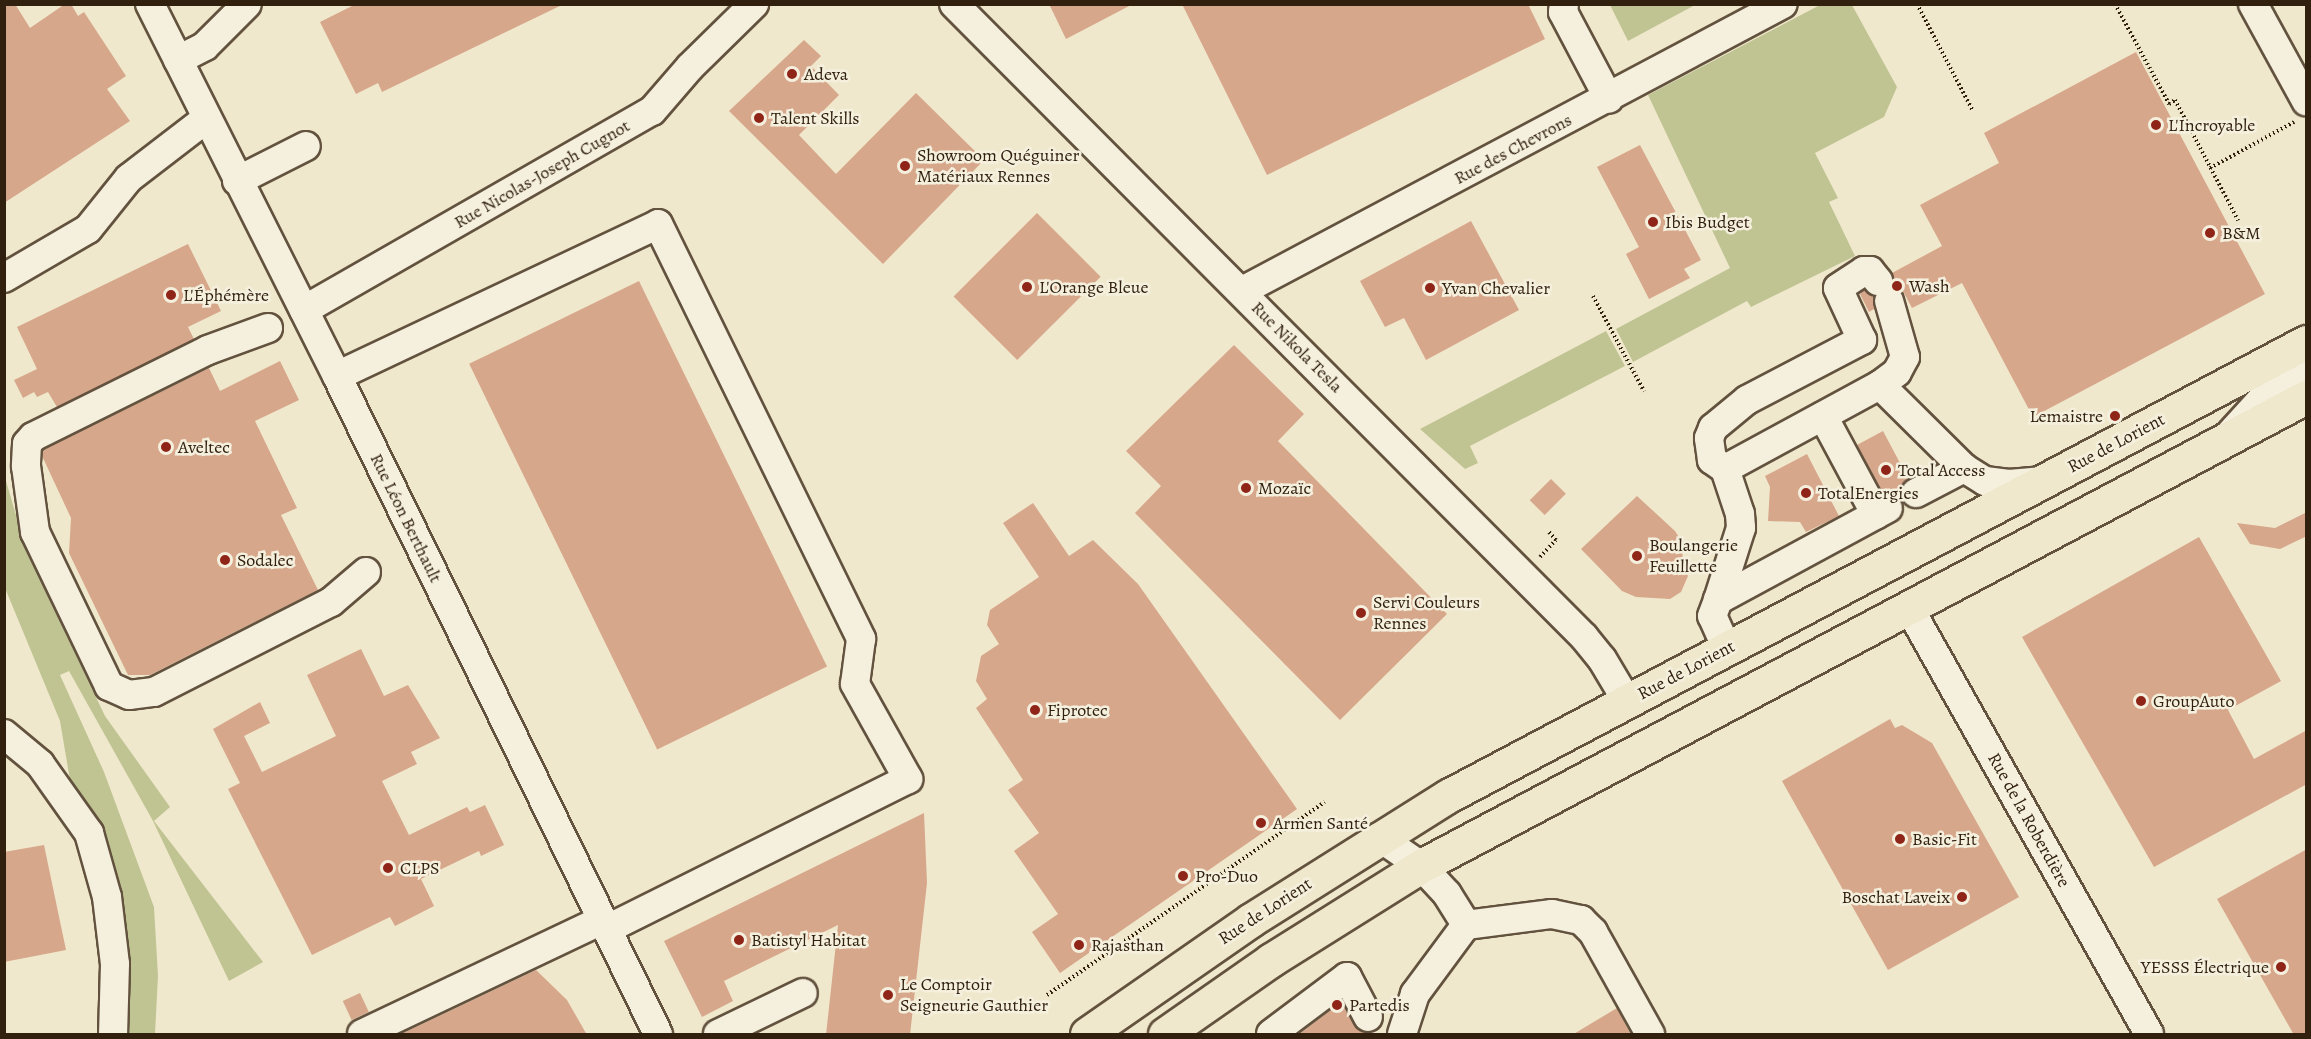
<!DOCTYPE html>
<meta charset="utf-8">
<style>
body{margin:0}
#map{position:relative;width:2311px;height:1039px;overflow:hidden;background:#f0e8cc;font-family:Alegreya,serif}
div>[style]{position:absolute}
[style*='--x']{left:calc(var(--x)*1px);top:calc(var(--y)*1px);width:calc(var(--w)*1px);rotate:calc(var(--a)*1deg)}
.green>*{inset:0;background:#c0c493}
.building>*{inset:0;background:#d7a78b;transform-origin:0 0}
.path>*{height:4px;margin-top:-2px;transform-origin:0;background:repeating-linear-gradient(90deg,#32200f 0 1.5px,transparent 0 4.5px)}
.roads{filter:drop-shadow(2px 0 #62523e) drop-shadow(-2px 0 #62523e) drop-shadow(0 2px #62523e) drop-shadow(0 -2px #62523e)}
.minor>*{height:28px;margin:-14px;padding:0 14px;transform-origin:14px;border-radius:14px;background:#f5f0de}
.major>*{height:33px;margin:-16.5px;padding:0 16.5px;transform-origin:16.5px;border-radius:16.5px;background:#f0e8cc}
.dots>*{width:16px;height:16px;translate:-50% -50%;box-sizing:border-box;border:3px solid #f5f0de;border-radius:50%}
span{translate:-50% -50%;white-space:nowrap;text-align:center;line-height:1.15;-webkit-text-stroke:5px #f5f0de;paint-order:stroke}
.poi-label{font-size:18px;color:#32200f}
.left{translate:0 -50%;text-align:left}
.right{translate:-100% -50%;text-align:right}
.street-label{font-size:18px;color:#32200f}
.frame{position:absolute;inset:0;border:6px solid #32200f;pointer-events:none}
</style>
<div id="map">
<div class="green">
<i style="clip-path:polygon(1610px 5px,1695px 5px,1628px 41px)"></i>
<i style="clip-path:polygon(1820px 5px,1852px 5px,1897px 87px,1884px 117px,1815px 153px,1838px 198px,1829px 202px,1855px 256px,1751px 307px,1747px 301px,1633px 362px,1616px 329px,1730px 268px,1648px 95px)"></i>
<i style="clip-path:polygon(1606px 331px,1625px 366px,1470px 446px,1478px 463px,1465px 469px,1420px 429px)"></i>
<i style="clip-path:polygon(4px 474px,27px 553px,105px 716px,170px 807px,154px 821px,263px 962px,229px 981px,153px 821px,69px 671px,60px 675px,104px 772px,154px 907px,158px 976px,155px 1034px,124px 1034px,122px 931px,98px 818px,70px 780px,60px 721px,5px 588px)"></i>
</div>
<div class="building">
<i style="clip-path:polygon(4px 4px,15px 4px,30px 28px,65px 4px,71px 4px,78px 16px,84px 12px,126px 76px,107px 89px,130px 121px,4px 203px)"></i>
<i style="clip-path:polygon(356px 4px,564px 4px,382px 92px,378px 83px,356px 94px,320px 22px)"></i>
<i style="clip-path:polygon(1049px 4px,1133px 4px,1066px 39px)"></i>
<i style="clip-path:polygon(1182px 4px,1528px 4px,1545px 39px,1267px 175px)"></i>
<i style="clip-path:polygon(804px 40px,821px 56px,811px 66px,839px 95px,799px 135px,836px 174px,916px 93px,984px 160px,883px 264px,729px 111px)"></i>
<i style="clip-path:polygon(2136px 52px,2265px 294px,2033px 417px,1962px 283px,1912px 308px,1904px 293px,1894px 285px,1892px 273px,1942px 246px,1920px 205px,1999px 163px,1984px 133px)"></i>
<i style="clip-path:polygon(1640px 145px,1701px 260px,1684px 269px,1690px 278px,1649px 299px,1626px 254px,1639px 247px,1597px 167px)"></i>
<i style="left:1037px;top:213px;width:90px;height:118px;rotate:45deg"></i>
<i style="clip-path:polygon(1471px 221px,1519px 310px,1426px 360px,1404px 318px,1385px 327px,1360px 281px)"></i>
<i style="clip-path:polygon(188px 244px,221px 311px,188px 327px,194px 339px,57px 407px,48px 392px,37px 397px,34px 392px,23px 398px,14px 380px,37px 369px,17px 327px)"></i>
<i style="left:639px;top:281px;width:429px;height:189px;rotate:64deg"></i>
<i style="clip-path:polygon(1864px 290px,1873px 297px,1874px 309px,1869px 312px,1860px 294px)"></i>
<i style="clip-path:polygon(1234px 345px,1304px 414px,1278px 441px,1447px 614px,1340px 720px,1135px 513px,1161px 486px,1126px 451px)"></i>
<i style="clip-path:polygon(280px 361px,299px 400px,255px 421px,297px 508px,281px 515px,318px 590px,150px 675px,128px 675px,69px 553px,71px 518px,43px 458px,43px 450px,209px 368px,220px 391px)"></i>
<i style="clip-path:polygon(1883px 431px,1908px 478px,1902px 485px,1901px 498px,1883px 493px,1857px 445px)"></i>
<i style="clip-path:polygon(1807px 454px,1839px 516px,1806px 532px,1800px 522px,1768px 521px,1770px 487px,1765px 476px)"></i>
<i style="left:1551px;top:479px;width:21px;height:30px;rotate:45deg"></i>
<i style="clip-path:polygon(1637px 496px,1675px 531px,1682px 542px,1683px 567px,1688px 576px,1681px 592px,1670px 599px,1636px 597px,1622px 591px,1581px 549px)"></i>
<i style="clip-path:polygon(1033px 503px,1069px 556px,1093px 540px,1138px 584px,1297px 809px,1060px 973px,1032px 932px,1058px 914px,1014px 851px,1039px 833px,1008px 790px,1023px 780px,976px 708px,987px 699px,976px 681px,981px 656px,999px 644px,987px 625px,990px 610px,1039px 577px,1003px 523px)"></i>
<i style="clip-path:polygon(2307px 512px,2307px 536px,2280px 549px,2250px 544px,2237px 523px,2275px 528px)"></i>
<i style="clip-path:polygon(2199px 537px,2281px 681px,2228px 710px,2254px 759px,2307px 730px,2307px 784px,2154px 867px,2022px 637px)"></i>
<i style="clip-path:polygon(361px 649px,384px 696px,408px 685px,440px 738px,411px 752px,417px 764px,382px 781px,409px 835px,467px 807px,470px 812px,485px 805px,504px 845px,481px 856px,479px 851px,421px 879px,434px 906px,395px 926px,390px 917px,312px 955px,228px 789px,240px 783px,213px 729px,260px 702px,270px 723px,244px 736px,262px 772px,336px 736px,307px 675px)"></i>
<i style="clip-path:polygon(1890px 719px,1895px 728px,1902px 725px,1932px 743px,2019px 897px,1888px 970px,1782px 781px)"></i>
<i style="clip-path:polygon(924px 813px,927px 883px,910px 1035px,826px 1035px,838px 925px,724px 981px,733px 1001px,702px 1017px,664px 941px)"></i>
<i style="clip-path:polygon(44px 845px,66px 950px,4px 962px,4px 852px)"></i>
<i style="clip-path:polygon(2307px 849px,2307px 1035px,2294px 1035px,2217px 899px)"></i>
<i style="clip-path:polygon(536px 970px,567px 1000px,587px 1035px,399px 1035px)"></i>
<i style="left:360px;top:993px;width:21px;height:19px;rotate:65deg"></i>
<i style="clip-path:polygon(1341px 1002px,1354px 1025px,1369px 1035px,1298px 1035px)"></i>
<i style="clip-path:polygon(1617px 1008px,1631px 1035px,1572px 1035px)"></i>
</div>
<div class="path">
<i style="--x:1917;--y:4;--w:121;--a:62.4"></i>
<i style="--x:2115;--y:4;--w:114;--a:61.6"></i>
<i style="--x:2169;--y:104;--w:7;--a:-34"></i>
<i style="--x:2175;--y:100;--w:136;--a:62.3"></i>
<i style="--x:2210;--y:168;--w:96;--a:-28.7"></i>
<i style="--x:1593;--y:296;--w:108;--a:61.8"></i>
<i style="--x:1540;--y:557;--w:23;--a:-47"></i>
<i style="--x:1556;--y:540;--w:11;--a:-131"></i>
<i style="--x:1047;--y:995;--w:338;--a:-34.8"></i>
</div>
<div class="roads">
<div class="minor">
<i style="--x:150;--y:4;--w:416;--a:63.3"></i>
<i style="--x:337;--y:376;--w:732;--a:63.99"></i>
<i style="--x:954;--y:4;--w:893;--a:45.14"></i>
<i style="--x:1584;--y:637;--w:28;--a:51"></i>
<i style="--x:1602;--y:659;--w:49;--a:59.2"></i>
<i style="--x:1564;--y:4;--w:8;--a:97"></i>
<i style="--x:1563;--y:12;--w:98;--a:62.1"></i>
<i style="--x:2253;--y:4;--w:111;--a:61.3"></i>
<i style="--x:178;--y:60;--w:30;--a:-27"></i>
<i style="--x:205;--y:46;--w:59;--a:-45"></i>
<i style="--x:237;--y:181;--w:77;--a:-26.9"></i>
<i style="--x:4;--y:278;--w:97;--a:-30.3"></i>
<i style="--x:88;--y:229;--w:65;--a:-51.2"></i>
<i style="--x:129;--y:178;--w:97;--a:-37.5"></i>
<i style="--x:1242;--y:291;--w:612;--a:-27.95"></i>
<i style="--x:304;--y:310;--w:401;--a:-29.8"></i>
<i style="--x:652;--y:111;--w:58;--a:-49.2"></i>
<i style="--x:690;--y:67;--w:90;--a:-44.5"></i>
<i style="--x:268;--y:328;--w:64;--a:159.9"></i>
<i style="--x:208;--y:350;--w:195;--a:153.6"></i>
<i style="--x:33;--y:437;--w:9;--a:131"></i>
<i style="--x:27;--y:444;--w:22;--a:93"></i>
<i style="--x:26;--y:466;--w:67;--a:82.2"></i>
<i style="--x:35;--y:532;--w:171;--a:64.3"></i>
<i style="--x:109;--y:686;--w:22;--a:24"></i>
<i style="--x:129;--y:695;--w:25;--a:-7"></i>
<i style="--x:154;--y:692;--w:199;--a:-27"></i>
<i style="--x:331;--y:602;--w:46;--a:-40.6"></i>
<i style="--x:337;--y:376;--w:355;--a:-25.3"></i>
<i style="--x:658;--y:224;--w:462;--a:63.9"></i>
<i style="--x:861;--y:639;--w:45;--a:97.6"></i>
<i style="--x:855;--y:684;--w:109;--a:60.8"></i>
<i style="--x:908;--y:779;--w:336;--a:153.5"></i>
<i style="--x:1880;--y:385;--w:21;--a:-37"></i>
<i style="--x:1897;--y:372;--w:17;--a:-62"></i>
<i style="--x:1905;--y:357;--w:58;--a:-105.9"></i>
<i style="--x:1823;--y:416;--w:112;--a:61.8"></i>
<i style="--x:2231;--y:433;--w:61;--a:-47.7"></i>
<i style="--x:2272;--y:388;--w:38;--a:-28"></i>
<i style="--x:1725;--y:469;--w:16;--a:-145"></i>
<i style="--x:1712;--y:460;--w:22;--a:-98"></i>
<i style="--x:1709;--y:438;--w:11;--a:-68"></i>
<i style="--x:1713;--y:428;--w:44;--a:-39.5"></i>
<i style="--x:1747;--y:400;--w:130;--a:-27.6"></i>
<i style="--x:1862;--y:340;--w:57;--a:-114.8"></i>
<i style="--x:1838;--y:288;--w:31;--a:-33"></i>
<i style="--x:1864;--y:271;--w:6;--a:0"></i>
<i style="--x:1870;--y:271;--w:13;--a:51"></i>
<i style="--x:1916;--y:493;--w:54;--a:-27.5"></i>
<i style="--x:1718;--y:600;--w:76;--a:-72.3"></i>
<i style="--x:1741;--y:528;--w:14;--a:-94"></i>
<i style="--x:1740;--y:514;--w:47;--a:-108.4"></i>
<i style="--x:1725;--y:469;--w:176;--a:-28.5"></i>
<i style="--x:1880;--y:385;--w:118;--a:44.7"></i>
<i style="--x:1964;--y:468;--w:25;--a:32"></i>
<i style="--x:1985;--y:481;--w:24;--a:7"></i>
<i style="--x:2009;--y:484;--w:32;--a:-5"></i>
<i style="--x:1908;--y:606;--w:491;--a:60.6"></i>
<i style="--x:1727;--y:649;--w:36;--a:-114"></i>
<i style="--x:1712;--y:616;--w:17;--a:-69"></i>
<i style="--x:1718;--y:600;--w:193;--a:-28.4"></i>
<i style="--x:4;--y:734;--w:47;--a:39.8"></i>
<i style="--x:40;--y:764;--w:85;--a:54.6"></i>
<i style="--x:89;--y:833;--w:66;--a:74.3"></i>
<i style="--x:107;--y:897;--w:67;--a:83.2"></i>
<i style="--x:115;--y:964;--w:70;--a:91.6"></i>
<i style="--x:1379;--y:837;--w:51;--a:34.6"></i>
<i style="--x:1421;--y:866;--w:38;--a:47"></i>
<i style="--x:1447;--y:894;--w:36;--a:58"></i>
<i style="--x:1466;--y:925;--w:86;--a:126.5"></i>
<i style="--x:1415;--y:994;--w:42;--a:108"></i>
<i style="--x:1466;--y:925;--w:87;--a:-7.3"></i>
<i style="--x:1552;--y:914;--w:30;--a:12"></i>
<i style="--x:1581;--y:920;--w:17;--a:45"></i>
<i style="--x:1593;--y:932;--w:117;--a:60.8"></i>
<i style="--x:362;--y:1034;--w:266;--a:-25.4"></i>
<i style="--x:718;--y:1034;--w:94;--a:-25.8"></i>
<i style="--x:1271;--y:1034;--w:95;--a:-36.9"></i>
<i style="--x:1347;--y:977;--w:45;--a:62.3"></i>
</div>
<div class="major">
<i style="--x:1087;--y:1034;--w:200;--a:-34.8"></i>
<i style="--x:1251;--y:920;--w:233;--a:-32.2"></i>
<i style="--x:1448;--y:796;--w:971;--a:-27.88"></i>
<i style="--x:1165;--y:1034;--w:129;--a:-34.9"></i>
<i style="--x:1271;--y:960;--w:177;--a:-32.1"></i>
<i style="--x:1421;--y:866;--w:1002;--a:-27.92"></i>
</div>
</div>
<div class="dots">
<i style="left:792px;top:74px;background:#8f2418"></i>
<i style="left:759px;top:118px;background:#8f2418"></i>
<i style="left:2156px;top:125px;background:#8f2418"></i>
<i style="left:905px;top:166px;background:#8f2418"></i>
<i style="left:1653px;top:222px;background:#8f2418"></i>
<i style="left:2210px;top:233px;background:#8f2418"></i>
<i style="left:1897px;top:286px;background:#8f2418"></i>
<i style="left:1027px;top:287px;background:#8f2418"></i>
<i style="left:1430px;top:288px;background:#8f2418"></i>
<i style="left:171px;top:295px;background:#8f2418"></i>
<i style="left:2115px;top:416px;background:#8f2418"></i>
<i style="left:166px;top:447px;background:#8f2418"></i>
<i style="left:1886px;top:470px;background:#8f2418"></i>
<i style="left:1246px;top:488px;background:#8f2418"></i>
<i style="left:1806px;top:493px;background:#8f2418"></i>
<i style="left:1637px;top:556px;background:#8f2418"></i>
<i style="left:225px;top:560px;background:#8f2418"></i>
<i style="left:1361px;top:613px;background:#8f2418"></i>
<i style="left:2141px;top:701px;background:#8f2418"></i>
<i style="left:1035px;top:710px;background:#8f2418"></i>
<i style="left:1261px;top:823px;background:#8f2418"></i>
<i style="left:1900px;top:839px;background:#8f2418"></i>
<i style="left:388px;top:868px;background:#8f2418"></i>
<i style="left:1183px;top:876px;background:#8f2418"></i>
<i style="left:1962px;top:897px;background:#8f2418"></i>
<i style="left:739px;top:940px;background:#8f2418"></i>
<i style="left:1079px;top:945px;background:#8f2418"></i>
<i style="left:2281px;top:967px;background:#8f2418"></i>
<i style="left:888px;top:995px;background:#8f2418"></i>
<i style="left:1337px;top:1005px;background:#8f2418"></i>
</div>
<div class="poi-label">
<span class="left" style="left:804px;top:74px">Adeva</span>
<span class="left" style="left:771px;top:118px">Talent Skills</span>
<span class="left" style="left:2168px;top:125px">L'Incroyable</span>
<span class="left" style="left:917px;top:166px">Showroom Quéguiner<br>Matériaux Rennes</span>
<span class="left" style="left:1665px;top:222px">Ibis Budget</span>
<span class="left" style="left:2222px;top:233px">B&amp;M</span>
<span class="left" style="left:1909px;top:286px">Wash</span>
<span class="left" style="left:1039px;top:287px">L'Orange Bleue</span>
<span class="left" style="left:1442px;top:288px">Yvan Chevalier</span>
<span class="left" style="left:183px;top:295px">L'Éphémère</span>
<span class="right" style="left:2103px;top:416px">Lemaistre</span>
<span class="left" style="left:178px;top:447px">Aveltec</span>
<span class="left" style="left:1898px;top:470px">Total Access</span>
<span class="left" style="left:1258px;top:488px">Mozaïc</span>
<span class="left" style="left:1818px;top:493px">TotalEnergies</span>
<span class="left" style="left:1649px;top:556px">Boulangerie<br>Feuillette</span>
<span class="left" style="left:237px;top:560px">Sodalec</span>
<span class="left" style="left:1373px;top:613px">Servi Couleurs<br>Rennes</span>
<span class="left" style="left:2153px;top:701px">GroupAuto</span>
<span class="left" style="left:1047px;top:710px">Fiprotec</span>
<span class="left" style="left:1273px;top:823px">Armen Santé</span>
<span class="left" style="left:1912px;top:839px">Basic-Fit</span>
<span class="left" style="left:400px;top:868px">CLPS</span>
<span class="left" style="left:1195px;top:876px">Pro-Duo</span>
<span class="right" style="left:1950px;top:897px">Boschat Laveix</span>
<span class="left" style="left:751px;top:940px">Batistyl Habitat</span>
<span class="left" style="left:1091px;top:945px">Rajasthan</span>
<span class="right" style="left:2269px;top:967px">YESSS Électrique</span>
<span class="left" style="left:900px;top:995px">Le Comptoir<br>Seigneurie Gauthier</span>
<span class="left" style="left:1349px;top:1005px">Partedis</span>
</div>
<div class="street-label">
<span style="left:1513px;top:149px;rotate:-28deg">Rue des Chevrons</span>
<span style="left:542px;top:174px;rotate:-30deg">Rue Nicolas-Joseph Cugnot</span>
<span style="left:1297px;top:347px;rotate:45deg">Rue Nikola Tesla</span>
<span style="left:2116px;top:443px;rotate:-28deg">Rue de Lorient</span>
<span style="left:406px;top:518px;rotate:64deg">Rue Léon Berthault</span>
<span style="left:1686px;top:670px;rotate:-28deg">Rue de Lorient</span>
<span style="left:2029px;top:820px;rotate:61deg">Rue de la Roberdière</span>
<span style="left:1265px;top:911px;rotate:-33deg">Rue de Lorient</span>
</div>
<div class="frame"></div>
</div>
